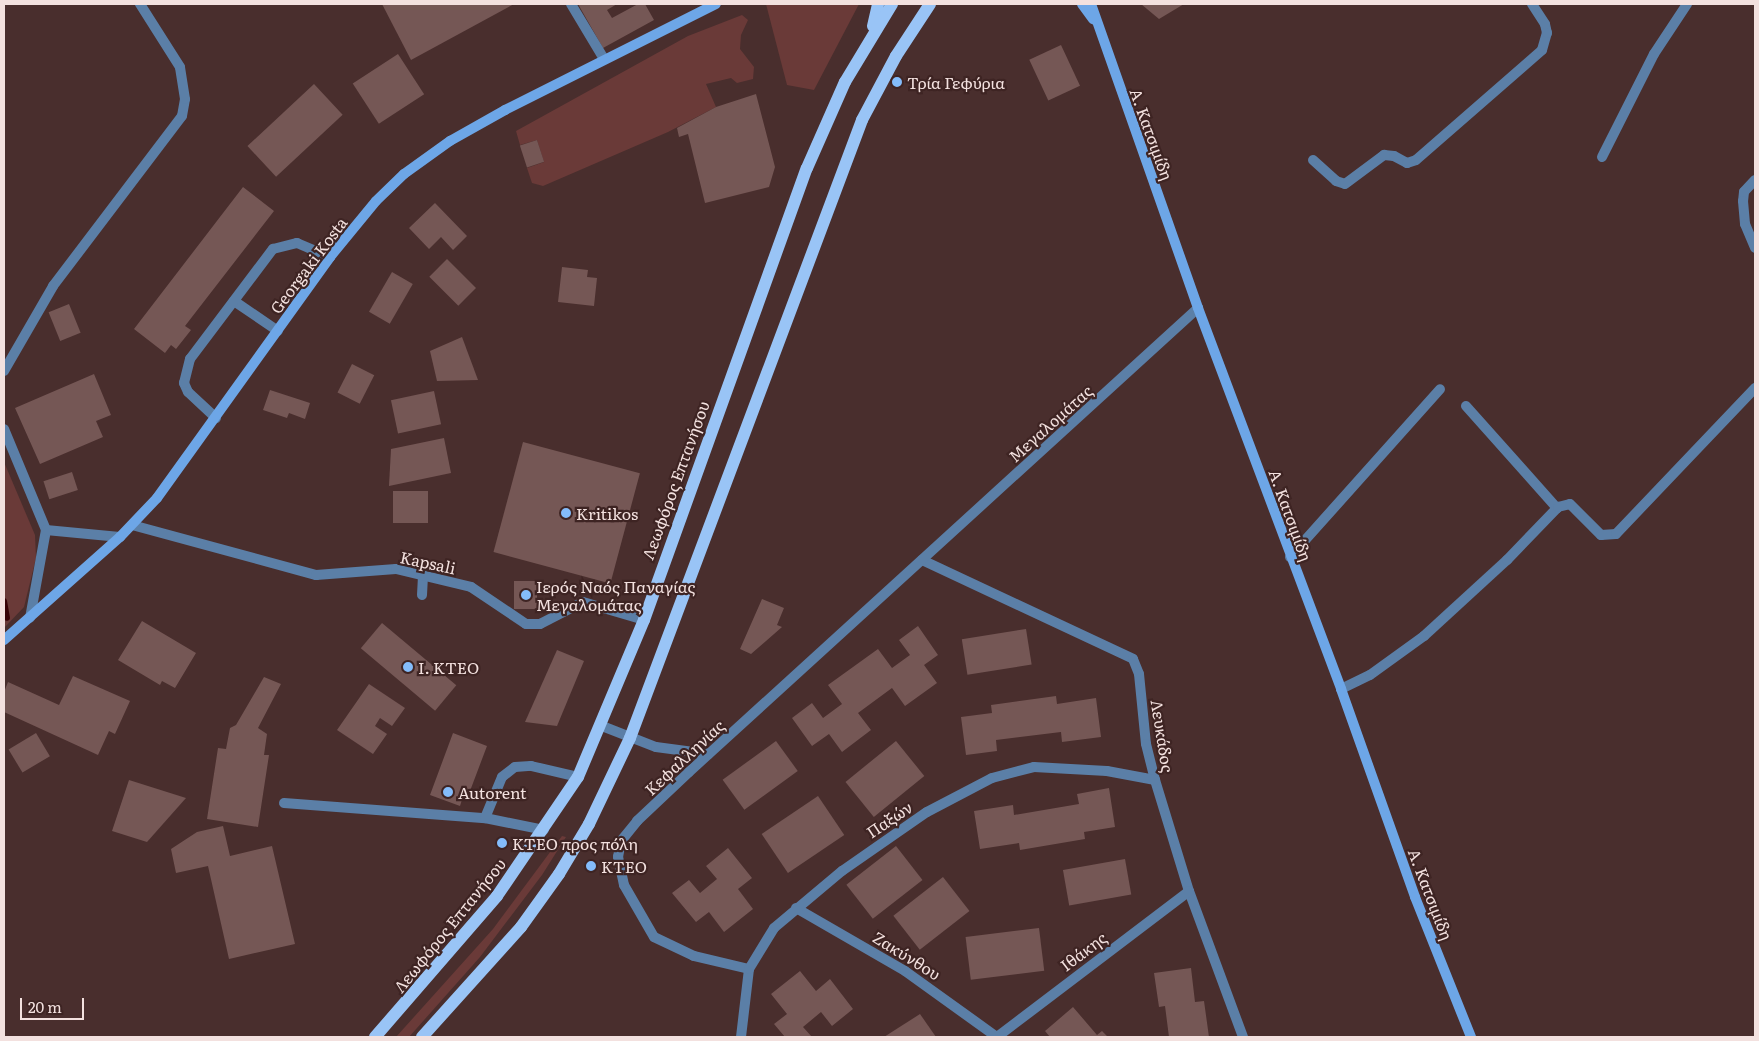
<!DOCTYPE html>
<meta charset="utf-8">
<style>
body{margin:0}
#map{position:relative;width:1759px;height:1041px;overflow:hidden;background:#492e2d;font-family:Literata,serif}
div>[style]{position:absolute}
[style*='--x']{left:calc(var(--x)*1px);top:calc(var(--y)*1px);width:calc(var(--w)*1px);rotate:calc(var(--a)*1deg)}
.green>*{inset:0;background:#6a3a38}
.stream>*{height:6px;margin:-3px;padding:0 3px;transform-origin:3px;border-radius:3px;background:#370105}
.building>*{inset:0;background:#755755;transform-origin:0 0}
.lane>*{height:10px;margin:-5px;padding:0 5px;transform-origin:5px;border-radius:5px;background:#5b7fa7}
.street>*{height:10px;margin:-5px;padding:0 5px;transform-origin:5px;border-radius:5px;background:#5b7fa7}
.secondary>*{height:10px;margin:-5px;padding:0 5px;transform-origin:5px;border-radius:5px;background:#6da6e7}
.primary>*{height:12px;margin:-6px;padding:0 6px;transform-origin:6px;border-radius:6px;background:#99c4f6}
.dots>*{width:14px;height:14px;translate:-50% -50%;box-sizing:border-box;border:2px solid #3e2423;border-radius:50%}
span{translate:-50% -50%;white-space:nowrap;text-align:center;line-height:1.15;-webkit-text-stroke:4.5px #3e2423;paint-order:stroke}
.poi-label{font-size:16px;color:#f3e1df}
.left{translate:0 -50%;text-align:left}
.street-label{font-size:16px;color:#f3e1df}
.frame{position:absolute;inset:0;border:5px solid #f3e1df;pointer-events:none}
.scale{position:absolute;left:20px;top:998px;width:64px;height:22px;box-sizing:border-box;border:2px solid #f3e1df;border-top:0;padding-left:6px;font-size:15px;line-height:18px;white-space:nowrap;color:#f3e1df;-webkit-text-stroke:4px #3e2423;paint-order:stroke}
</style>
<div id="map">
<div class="green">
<i style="clip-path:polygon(766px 4px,859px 4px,814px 90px,787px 85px)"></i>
<i style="clip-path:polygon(742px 15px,748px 20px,741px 35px,740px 49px,754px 67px,753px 79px,737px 83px,731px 78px,706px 84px,716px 107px,668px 132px,543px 186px,532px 183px,527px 168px,544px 162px,537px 140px,520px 145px,516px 131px,688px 36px)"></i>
<i style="clip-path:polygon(4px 462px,35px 535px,36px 558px,24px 607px,4px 628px)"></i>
<i style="clip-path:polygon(562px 836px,566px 837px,542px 875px,480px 957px,409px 1037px,396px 1037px,493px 929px)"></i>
</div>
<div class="stream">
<i style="--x:4;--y:601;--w:17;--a:80"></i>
</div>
<div class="building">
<i style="clip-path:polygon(382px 4px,514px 4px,411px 60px)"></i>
<i style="clip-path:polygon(578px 4px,617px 4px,607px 10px,612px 18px,638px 4px,645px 4px,654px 20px,603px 48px)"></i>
<i style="clip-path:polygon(1141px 4px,1184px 4px,1159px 19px)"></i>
<i style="left:1061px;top:45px;width:45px;height:35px;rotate:65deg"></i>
<i style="left:398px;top:54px;width:48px;height:54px;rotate:57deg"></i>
<i style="left:314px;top:84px;width:42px;height:91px;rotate:47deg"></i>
<i style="clip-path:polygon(756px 94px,775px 167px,769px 187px,705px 203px,688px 134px,679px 137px,677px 128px,716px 107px)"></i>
<i style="left:537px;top:140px;width:23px;height:18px;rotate:72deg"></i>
<i style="clip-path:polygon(243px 187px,274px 211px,185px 326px,191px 330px,176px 349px,171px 345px,165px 353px,134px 329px)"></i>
<i style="clip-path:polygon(435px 203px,467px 236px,453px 250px,441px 237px,429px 249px,409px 228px)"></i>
<i style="left:447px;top:259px;width:41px;height:25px;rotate:45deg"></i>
<i style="clip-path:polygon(562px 267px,588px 270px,587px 277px,597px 278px,594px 306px,558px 302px)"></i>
<i style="left:392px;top:272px;width:24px;height:46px;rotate:30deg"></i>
<i style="left:69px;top:304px;width:31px;height:22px;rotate:68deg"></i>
<i style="clip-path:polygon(462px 337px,478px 380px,437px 381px,430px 351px)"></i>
<i style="left:352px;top:364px;width:25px;height:32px;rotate:27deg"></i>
<i style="clip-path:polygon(94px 374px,111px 415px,96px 421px,103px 437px,40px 464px,15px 408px)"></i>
<i style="clip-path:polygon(270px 390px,310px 403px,305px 419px,289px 413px,287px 418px,263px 410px)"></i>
<i style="left:434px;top:391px;width:34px;height:44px;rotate:78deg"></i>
<i style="clip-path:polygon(444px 438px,451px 473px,389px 486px,391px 449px)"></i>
<i style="left:523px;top:442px;width:121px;height:114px;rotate:15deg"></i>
<i style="left:72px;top:472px;width:19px;height:30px;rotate:72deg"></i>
<i style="left:393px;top:491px;width:35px;height:32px"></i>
<i style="left:514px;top:581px;width:23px;height:28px"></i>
<i style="clip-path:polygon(762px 599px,784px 608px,777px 625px,782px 627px,751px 654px,740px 649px)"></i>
<i style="clip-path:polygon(142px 621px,196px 653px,175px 688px,162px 681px,160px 685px,118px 660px)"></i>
<i style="left:382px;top:623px;width:97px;height:33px;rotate:40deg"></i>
<i style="clip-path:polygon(918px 626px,938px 655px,924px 665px,937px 683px,905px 706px,892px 688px,858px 713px,871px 730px,842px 752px,829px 734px,812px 746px,792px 718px,812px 703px,823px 718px,842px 704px,828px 685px,878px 649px,892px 668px,910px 655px,899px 640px)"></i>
<i style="left:1026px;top:629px;width:36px;height:65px;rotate:81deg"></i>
<i style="clip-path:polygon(557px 650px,584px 661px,557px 726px,525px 722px)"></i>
<i style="clip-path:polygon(73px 676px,130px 701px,115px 734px,109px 731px,98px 755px,4px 712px,4px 692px,8px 682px,59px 705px)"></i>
<i style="clip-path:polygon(264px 677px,281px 684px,258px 728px,267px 734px,264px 755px,269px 755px,258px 827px,207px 819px,218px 748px,226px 749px,230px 728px,236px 725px)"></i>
<i style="clip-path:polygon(369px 684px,405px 708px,392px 726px,380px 718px,375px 726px,387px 734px,373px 754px,337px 730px)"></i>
<i style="clip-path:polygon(1056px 696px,1057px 704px,1096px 698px,1101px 737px,1062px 742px,1061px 732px,996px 740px,997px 751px,966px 755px,961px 717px,992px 713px,991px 705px)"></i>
<i style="left:36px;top:733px;width:27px;height:32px;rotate:59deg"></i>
<i style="clip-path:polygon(453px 733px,487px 746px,470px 791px,465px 790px,460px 806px,430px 795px)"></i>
<i style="left:776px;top:741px;width:37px;height:66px;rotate:54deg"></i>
<i style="left:896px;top:741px;width:45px;height:65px;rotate:51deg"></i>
<i style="clip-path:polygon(129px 780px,186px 798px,147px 842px,112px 831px)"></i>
<i style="clip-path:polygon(1109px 788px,1115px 827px,1084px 832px,1085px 839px,1020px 850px,1019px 843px,980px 849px,974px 811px,1013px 805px,1014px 815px,1079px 804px,1077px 794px)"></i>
<i style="left:818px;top:796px;width:47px;height:68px;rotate:56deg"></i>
<i style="clip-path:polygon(223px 826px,230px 856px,272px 846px,295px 944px,229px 959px,208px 866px,176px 873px,171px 849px,197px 832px)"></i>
<i style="left:896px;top:846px;width:43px;height:63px;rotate:52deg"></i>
<i style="clip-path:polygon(728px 848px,752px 878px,738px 889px,753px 909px,724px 932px,709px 912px,696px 922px,672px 893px,689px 880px,700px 893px,717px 879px,706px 866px)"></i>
<i style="left:1125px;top:859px;width:36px;height:63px;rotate:80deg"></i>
<i style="left:943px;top:877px;width:43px;height:63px;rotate:52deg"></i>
<i style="left:1039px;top:928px;width:43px;height:74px;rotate:83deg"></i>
<i style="clip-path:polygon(1191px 968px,1195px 1002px,1204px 1001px,1209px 1037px,1169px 1037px,1165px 1006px,1159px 1007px,1154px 973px)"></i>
<i style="clip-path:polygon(800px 971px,816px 991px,830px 979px,853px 1009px,832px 1026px,821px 1012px,803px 1027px,812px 1037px,785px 1037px,774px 1024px,787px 1014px,771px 994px)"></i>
<i style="clip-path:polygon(1073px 1007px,1097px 1035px,1102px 1031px,1108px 1037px,1050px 1037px,1045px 1031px)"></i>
<i style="clip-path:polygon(920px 1014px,936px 1037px,884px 1037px)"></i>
</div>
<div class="lane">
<i style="--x:234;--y:301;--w:53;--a:34.3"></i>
<i style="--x:4;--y:371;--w:98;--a:-60"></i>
<i style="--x:53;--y:286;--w:213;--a:-52.8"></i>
<i style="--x:182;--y:116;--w:17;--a:-80"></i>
<i style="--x:185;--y:99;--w:32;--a:-99"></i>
<i style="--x:180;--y:67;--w:75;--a:-122.4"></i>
<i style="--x:216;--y:418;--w:38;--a:-137"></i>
<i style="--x:188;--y:392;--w:10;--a:-114"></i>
<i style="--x:184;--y:383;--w:25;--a:-76"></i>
<i style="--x:190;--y:359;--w:138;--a:-53"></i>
<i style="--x:273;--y:249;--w:25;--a:-14"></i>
<i style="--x:297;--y:243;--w:36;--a:23"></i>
<i style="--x:4;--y:429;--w:109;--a:67.4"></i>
<i style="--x:46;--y:530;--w:89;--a:100.3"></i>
<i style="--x:46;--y:530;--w:74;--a:5.4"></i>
<i style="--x:422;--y:595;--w:19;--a:-87"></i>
<i style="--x:284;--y:803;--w:202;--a:4.3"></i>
<i style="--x:485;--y:818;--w:60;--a:11.5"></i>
<i style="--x:485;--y:818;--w:44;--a:-67.5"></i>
<i style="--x:502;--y:777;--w:16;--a:-38"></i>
<i style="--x:515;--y:767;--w:16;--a:-4"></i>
<i style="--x:531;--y:766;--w:48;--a:13.2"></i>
</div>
<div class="street">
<i style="--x:571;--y:4;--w:64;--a:59"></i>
<i style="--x:1602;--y:157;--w:115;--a:-63.2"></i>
<i style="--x:1654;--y:54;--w:60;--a:-56.6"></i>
<i style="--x:1313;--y:160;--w:31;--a:42"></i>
<i style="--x:1336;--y:181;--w:9;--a:18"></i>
<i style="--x:1345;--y:184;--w:49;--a:-36.6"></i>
<i style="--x:1384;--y:155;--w:10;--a:6"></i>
<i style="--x:1394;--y:156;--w:15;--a:28"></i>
<i style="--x:1407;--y:163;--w:9;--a:-18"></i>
<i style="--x:1416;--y:160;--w:167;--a:-41.1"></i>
<i style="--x:1542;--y:50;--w:18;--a:-74"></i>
<i style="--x:1547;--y:33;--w:9;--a:-103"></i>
<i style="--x:1545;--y:24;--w:24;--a:-123"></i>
<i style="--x:1755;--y:180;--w:16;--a:133"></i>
<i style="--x:1744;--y:192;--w:9;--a:96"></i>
<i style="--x:1743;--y:201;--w:23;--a:85"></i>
<i style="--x:1745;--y:224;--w:26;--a:67"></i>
<i style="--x:1466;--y:406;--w:137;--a:48.3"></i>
<i style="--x:132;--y:525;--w:191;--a:15.2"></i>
<i style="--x:316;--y:575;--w:80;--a:-4.3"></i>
<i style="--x:396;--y:569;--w:77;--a:13.5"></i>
<i style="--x:471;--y:587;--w:66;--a:33.9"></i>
<i style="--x:526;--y:624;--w:14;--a:0"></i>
<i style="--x:540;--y:624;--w:48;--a:-27.1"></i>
<i style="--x:583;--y:602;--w:64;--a:16.4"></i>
<i style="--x:1290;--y:557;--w:225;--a:-48.2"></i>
<i style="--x:922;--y:560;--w:233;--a:25.1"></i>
<i style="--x:1133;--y:659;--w:16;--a:68"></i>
<i style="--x:1139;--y:674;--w:70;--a:84.3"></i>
<i style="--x:1146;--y:744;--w:37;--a:76"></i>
<i style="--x:1155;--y:780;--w:116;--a:73"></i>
<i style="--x:1189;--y:891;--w:156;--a:69.7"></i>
<i style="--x:1341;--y:689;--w:32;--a:-26"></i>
<i style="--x:1370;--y:675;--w:67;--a:-35.8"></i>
<i style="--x:1424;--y:636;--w:113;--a:-42.5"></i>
<i style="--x:1507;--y:560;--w:74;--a:-46.1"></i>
<i style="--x:1558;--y:507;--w:12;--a:-14"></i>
<i style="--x:1570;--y:504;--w:44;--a:45"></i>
<i style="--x:1601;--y:535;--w:15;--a:-4"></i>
<i style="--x:1616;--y:534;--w:202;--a:-46.4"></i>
<i style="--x:602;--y:726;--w:58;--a:21.3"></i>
<i style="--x:656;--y:747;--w:53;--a:7.5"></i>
<i style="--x:796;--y:908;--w:126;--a:30"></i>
<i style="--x:905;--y:971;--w:113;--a:35.7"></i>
<i style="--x:749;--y:969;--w:57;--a:-166.7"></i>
<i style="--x:694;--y:956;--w:44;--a:-154.6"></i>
<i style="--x:654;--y:937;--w:60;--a:-120"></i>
<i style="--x:624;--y:885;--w:29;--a:-102"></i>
<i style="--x:618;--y:857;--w:16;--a:-79"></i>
<i style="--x:621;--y:841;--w:26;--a:-51"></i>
<i style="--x:637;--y:821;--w:71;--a:-43.3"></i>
<i style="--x:689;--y:772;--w:689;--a:-42.35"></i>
<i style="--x:741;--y:1037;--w:68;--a:-83.3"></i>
<i style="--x:749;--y:969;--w:48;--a:-58.6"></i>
<i style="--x:774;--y:928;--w:89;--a:-40"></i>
<i style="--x:842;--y:871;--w:103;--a:-34.8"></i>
<i style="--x:927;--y:812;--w:73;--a:-27.6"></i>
<i style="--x:992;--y:778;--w:43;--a:-14.7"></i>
<i style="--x:1034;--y:767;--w:73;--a:3.1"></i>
<i style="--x:1107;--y:771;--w:49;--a:10.6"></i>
<i style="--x:997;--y:1037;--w:241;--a:-37.2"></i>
</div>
<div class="secondary">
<i style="--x:1082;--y:4;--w:19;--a:54"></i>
<i style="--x:1091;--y:4;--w:322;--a:70.6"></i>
<i style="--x:1198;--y:308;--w:407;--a:69.4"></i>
<i style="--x:1341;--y:689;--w:221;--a:70.4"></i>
<i style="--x:1415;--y:897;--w:151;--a:68.2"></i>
<i style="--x:4;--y:640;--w:155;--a:-41.6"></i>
<i style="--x:120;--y:537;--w:54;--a:-46.5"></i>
<i style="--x:157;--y:498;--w:297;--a:-54.3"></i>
<i style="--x:330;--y:257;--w:72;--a:-50.6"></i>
<i style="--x:376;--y:201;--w:39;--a:-44"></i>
<i style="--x:404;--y:174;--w:57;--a:-35.7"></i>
<i style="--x:450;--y:141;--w:63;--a:-29.4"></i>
<i style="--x:505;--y:110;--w:236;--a:-26.7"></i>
</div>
<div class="primary">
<i style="--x:873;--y:26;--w:23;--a:-77"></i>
<i style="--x:375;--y:1037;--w:186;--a:-49.1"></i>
<i style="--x:497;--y:896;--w:144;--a:-55.8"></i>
<i style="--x:578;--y:777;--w:170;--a:-67.2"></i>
<i style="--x:644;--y:620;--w:480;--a:-70.2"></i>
<i style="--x:807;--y:168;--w:94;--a:-66.2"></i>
<i style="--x:845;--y:82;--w:91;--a:-58.9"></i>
<i style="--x:422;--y:1037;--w:148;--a:-48"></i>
<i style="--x:521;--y:927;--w:65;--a:-54.4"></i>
<i style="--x:559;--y:874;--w:58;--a:-59"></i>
<i style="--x:589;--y:824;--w:95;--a:-64.5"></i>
<i style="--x:630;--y:738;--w:660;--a:-69.42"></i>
<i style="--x:862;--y:120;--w:72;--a:-62"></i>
<i style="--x:896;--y:56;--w:62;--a:-56.8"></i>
</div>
<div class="dots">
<i style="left:897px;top:82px;background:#84bcfb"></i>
<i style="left:566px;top:513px;background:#84bcfb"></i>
<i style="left:526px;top:595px;background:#84bcfb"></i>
<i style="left:408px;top:667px;background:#84bcfb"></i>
<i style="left:448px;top:792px;background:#84bcfb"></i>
<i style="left:502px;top:843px;background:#84bcfb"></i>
<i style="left:591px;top:866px;background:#84bcfb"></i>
</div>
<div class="poi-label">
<span class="left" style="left:907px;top:82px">Τρία Γεφύρια</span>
<span class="left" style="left:576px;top:513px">Kritikos</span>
<span class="left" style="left:536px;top:595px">Ιερός Ναός Παναγίας<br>Μεγαλομάτας</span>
<span class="left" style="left:418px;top:667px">Ι. ΚΤΕΟ</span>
<span class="left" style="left:458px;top:792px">Autorent</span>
<span class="left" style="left:512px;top:843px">ΚΤΕΟ προς πόλη</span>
<span class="left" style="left:601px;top:866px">ΚΤΕΟ</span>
</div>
<div class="street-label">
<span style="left:1152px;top:134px;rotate:70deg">Α. Κατσιμίδη</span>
<span style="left:308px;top:265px;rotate:-53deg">Georgaki Kosta</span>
<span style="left:1050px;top:423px;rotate:-42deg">Μεγαλομάτας</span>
<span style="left:675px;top:480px;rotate:-70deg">Λεωφόρος Επτανήσου</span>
<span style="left:1291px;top:515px;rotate:70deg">Α. Κατσιμίδη</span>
<span style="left:428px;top:562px;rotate:12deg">Kapsali</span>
<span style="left:1163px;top:736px;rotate:81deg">Λευκάδος</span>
<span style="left:684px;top:757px;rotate:-43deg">Κεφαλληνίας</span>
<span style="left:889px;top:819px;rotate:-34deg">Παξών</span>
<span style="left:1431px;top:894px;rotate:69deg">Α. Κατσιμίδη</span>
<span style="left:449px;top:925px;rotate:-51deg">Λεωφόρος Επτανήσου</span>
<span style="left:1083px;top:951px;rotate:-37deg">Ιθάκης</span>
<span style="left:907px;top:955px;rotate:32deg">Ζακύνθου</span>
</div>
<div class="frame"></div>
<div class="scale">20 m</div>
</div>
